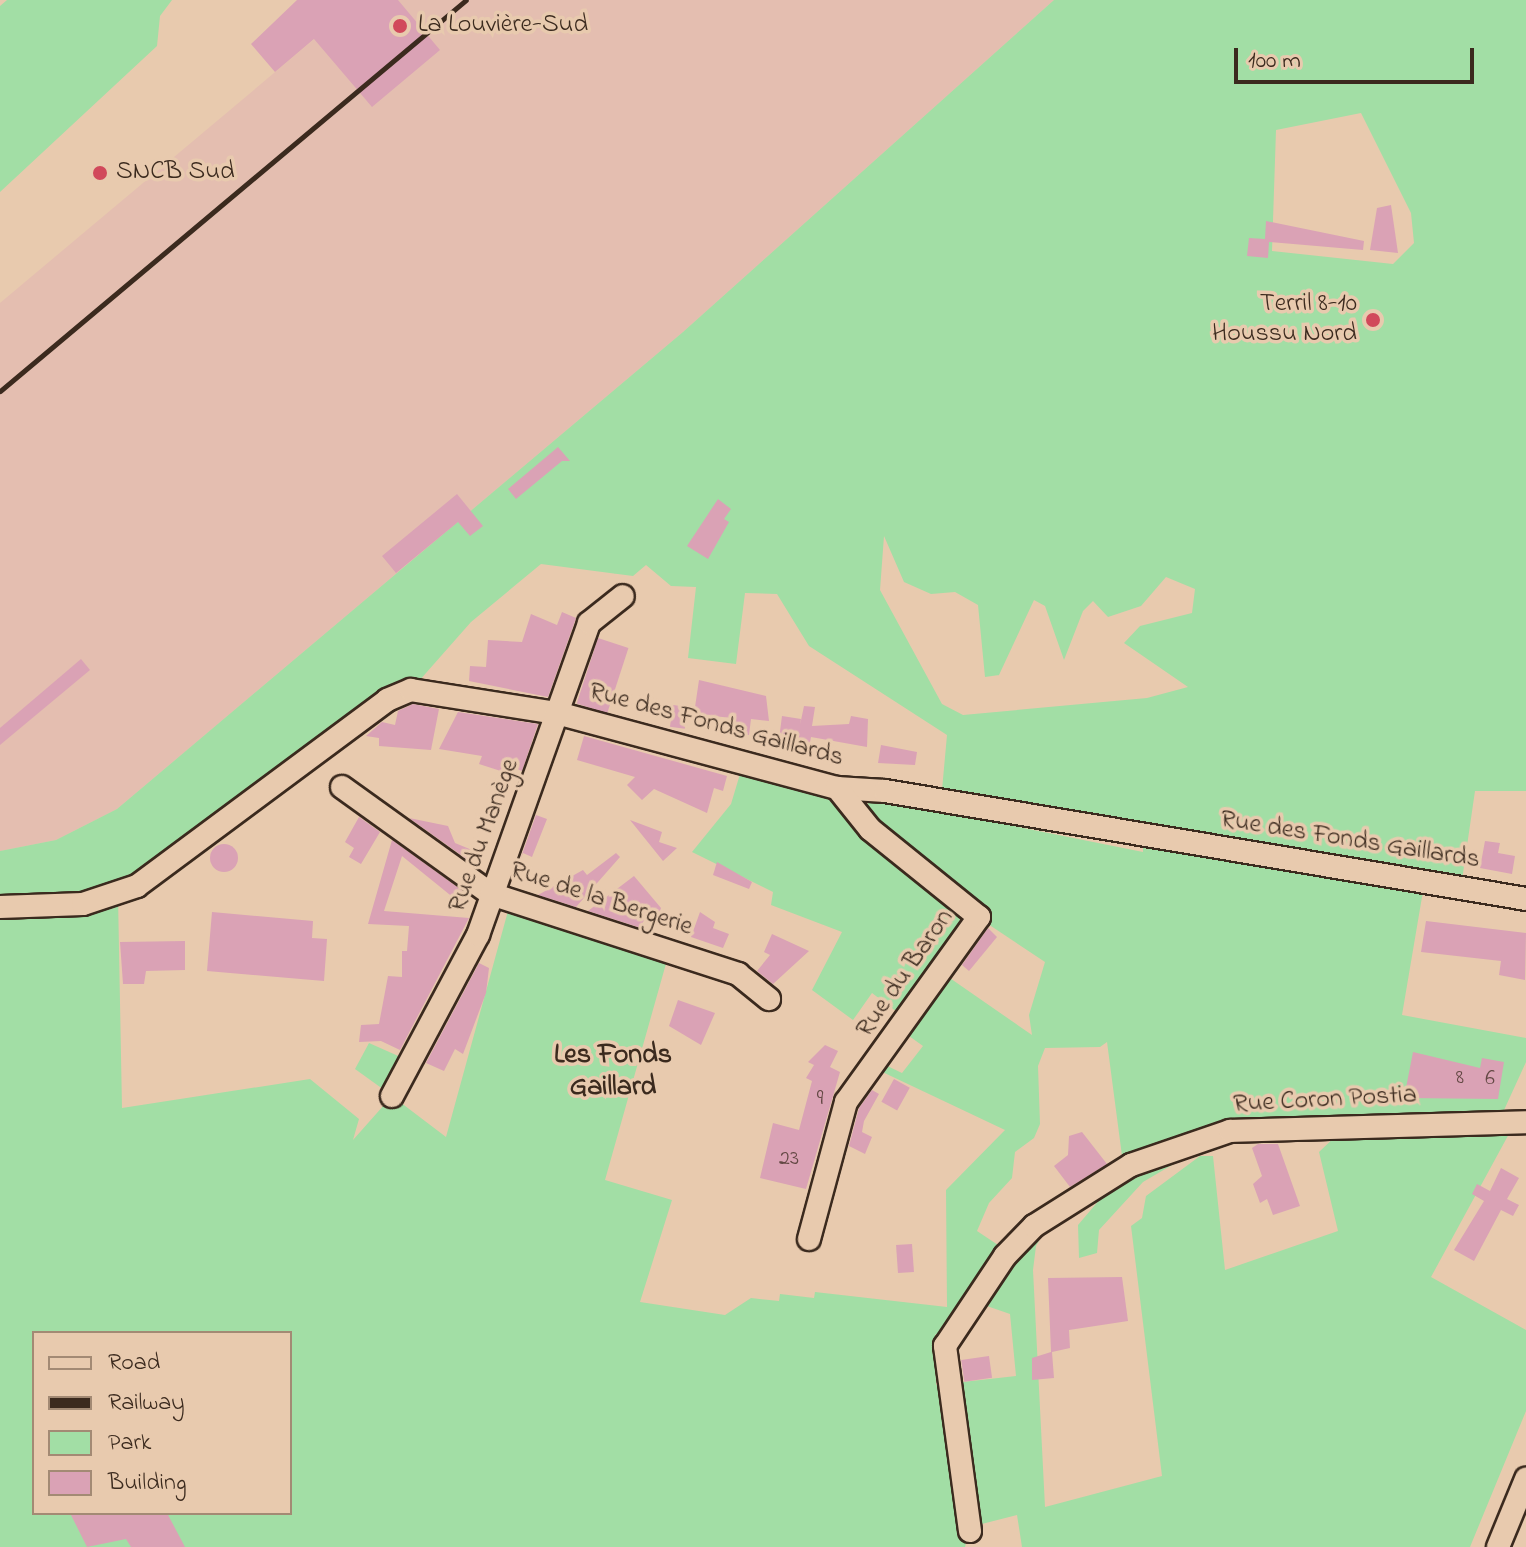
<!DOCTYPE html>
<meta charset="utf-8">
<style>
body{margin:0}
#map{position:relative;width:1526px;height:1547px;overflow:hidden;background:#e8caae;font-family:"Indie Flower",sans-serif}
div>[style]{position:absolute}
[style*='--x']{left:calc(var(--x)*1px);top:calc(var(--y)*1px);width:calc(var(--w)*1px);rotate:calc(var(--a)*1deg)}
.built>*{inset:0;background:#e4beb0}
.green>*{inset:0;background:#a2dea5}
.building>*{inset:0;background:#daa2b5;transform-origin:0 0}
.round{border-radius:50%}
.roads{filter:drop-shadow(2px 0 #3b2a1e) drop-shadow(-2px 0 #3b2a1e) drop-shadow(0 2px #3b2a1e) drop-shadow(0 -2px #3b2a1e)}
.minor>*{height:22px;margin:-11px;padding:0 11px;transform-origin:11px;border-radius:11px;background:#e8caae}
.rail>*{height:5px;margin:-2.5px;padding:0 2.5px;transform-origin:2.5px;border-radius:2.5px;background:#3b2a1e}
.dots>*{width:22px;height:22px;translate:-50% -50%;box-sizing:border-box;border:4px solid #e8caae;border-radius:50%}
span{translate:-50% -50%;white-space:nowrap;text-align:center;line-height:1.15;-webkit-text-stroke:7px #e8caae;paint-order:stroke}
.number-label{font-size:22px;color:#634844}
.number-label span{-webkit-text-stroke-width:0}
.poi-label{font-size:26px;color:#3b2a1e}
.left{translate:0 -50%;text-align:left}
.right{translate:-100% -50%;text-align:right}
.street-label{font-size:26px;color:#3b2a1e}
.neighbourhood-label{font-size:28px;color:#3b2a1e;font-weight:700}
.legend{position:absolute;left:32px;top:1331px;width:260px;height:184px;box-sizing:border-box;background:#e8caae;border:2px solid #a38a74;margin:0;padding:10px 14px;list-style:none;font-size:24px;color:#3b2a1e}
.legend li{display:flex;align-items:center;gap:16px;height:40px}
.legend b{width:40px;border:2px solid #a38a74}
.scale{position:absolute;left:1234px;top:48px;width:240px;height:36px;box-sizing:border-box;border:4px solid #3b2a1e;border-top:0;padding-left:10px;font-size:24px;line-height:28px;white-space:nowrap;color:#3b2a1e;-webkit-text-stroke:6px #e8caae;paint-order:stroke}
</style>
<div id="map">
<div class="built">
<i style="clip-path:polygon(361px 0,1054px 0,683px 332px,117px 809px,56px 840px,0 851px,0 303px)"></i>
</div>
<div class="green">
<i style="clip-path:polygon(7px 0,172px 0,160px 16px,157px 46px,0 192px,0 6px)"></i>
<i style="clip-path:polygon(evenodd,1054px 0,1526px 0,1526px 791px,1475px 791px,1461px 887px,1428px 881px,1422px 897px,1402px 1015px,1526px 1038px,1526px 1062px,1499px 1121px,1516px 1121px,1431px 1277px,1526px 1330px,1526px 1411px,1470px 1547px,1022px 1547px,1017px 1515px,970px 1527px,965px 1547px,0 1547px,0 851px,56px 840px,117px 809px,683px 332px,1054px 0,1361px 113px,1411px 213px,1414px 243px,1393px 264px,1272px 251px,1276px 130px,1361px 113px,1054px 0,884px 536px,904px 582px,931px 594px,955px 592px,978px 605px,985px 677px,999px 675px,1034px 600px,1045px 606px,1064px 660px,1083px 611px,1093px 601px,1108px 617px,1141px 606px,1166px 577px,1195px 589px,1192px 613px,1140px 626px,1124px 643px,1188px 687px,1147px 698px,963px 715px,942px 704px,880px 590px,884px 536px,1054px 0,541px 564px,633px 576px,646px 565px,671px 586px,696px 587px,688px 658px,736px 664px,745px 593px,777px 594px,809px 646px,947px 735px,942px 790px,1143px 836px,1143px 852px,870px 797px,865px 812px,743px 764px,731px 804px,692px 852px,773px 892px,771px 905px,842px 932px,812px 990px,853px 1020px,872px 993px,909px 1021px,902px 1031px,923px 1046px,902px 1073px,879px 1062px,874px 1068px,1005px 1130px,946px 1190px,947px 1307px,815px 1292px,814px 1298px,780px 1294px,779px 1301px,751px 1298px,725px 1315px,640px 1302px,672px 1200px,605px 1180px,669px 953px,511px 900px,446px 1137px,392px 1096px,353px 1140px,359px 1119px,310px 1079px,122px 1108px,118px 896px,411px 690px,471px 622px,541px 564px,1054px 0,979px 918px,1045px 962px,1029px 1015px,1032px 1035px,944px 974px,979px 918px,1054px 0,1107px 1042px,1124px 1171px,1078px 1225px,1079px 1258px,1097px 1253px,1099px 1230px,1143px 1182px,1230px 1131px,1338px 1134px,1319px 1152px,1338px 1231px,1225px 1270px,1213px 1156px,1200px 1156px,1146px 1196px,1142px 1218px,1131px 1226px,1162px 1476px,1045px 1507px,1033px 1270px,1036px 1246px,1049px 1223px,1001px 1247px,977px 1231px,989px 1203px,1012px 1178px,1015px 1152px,1034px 1138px,1040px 1124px,1038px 1066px,1045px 1048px,1100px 1047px,1107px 1042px,1054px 0,984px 1305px,1010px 1314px,1016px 1376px,936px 1385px,935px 1335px,984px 1305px,1054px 0,34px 1333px,290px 1333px,290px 1513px,34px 1513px,34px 1333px)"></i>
<i style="clip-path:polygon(369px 1043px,405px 1059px,387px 1092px,355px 1069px)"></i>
</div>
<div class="building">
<i style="clip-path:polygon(297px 0,398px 0,440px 50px,372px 107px,314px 39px,275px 72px,251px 44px)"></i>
<i style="clip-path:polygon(1391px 205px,1398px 253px,1370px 250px,1377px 208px)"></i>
<i style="clip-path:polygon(1266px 221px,1364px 241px,1363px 250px,1269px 242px,1268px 258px,1247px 256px,1249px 238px,1265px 239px)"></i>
<i style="clip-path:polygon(558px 447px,570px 461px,562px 461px,516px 499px,508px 489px)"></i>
<i style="clip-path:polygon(457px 494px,483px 526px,470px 536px,458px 522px,396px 573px,382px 556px)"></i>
<i style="clip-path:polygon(718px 499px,731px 509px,724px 519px,729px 522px,708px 559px,687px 546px)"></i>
<i style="clip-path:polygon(562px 612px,576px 618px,548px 697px,469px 681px,470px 666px,486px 667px,488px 640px,522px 642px,531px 614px,557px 625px)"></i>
<i style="left:598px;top:638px;width:32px;height:69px;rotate:18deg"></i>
<i style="clip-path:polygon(81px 659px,90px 670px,0 745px,0 728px)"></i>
<i style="clip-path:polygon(699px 680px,766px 696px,769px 721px,751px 719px,749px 735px,730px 733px,732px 718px,694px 714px)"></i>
<i style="clip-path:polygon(413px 704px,439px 709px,431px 750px,379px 746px,379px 738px,366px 736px,382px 722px,395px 725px,398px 711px)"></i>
<i style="left:673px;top:705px;width:15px;height:22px;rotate:8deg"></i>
<i style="clip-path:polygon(804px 706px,815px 707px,812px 726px,849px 724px,851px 716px,868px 719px,867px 747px,811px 737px,809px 748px,779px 739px,782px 716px,801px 719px,800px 725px)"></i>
<i style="clip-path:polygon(458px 712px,538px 724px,522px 771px,512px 767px,510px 774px,479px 764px,482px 756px,439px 749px)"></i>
<i style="clip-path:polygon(584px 736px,727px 776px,723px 791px,714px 788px,707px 813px,654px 789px,642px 800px,627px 785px,635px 777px,577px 760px)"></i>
<i style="clip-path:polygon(881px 745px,917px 752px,915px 765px,878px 763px)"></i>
<i style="clip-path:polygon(536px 815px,547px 819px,532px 857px,523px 853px,520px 860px)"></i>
<i style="clip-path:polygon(359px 817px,380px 832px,361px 864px,349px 857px,354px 848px,345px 842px)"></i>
<i style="clip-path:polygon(409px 818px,448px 826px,455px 843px,472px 850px,468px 860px)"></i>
<i style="clip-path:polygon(630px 820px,662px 832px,659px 842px,677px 848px,663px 861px)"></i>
<i style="clip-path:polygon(392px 840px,467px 894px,460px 903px,402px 856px,384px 911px,469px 918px,400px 1050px,381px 1041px,359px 1042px,361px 1025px,379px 1024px,388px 976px,402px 977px,402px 951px,407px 951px,409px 926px,368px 924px)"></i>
<i style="clip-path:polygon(1485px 841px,1500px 843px,1498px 853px,1515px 856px,1512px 874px,1480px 868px)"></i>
<i class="round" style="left:210px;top:844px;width:28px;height:28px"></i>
<i style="clip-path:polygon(616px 853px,620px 857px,576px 907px,538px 895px,583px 870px,587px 875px)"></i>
<i style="clip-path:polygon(717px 862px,752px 882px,749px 889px,713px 875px)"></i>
<i style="clip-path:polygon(634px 876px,661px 908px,657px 919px,646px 914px,641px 928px,588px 911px)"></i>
<i style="clip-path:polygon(212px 912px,313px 921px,312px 938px,327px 939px,324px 981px,207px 971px)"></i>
<i style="clip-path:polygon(700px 912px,715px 922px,713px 928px,729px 934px,723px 948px,691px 937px)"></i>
<i style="clip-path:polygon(1426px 921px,1526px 933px,1525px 980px,1499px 975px,1501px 961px,1421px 952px)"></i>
<i style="clip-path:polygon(988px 928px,997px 937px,969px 971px,962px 965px)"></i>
<i style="clip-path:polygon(772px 934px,809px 951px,773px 984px,757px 971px,770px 955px,764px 952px)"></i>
<i style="clip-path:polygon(185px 941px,185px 970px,146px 971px,144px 984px,123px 984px,120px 942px)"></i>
<i style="clip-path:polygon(479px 963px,489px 968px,486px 993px,463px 1054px,455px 1049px,444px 1071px,426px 1063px)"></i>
<i style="clip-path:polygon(678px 1000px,715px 1013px,701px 1045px,669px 1026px)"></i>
<i style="clip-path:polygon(825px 1045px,838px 1051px,830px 1067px,840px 1072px,806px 1189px,760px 1178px,773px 1123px,799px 1130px,812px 1081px,806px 1078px,814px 1065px,808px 1062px)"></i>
<i style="clip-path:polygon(1413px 1052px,1480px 1068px,1482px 1058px,1504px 1062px,1498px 1099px,1404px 1098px)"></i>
<i style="left:894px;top:1079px;width:18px;height:26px;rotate:29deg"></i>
<i style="clip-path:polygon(872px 1090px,879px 1094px,864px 1121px,862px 1132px,872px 1137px,865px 1154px,849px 1146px,859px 1108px)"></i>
<i style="clip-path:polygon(1082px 1132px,1107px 1164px,1070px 1187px,1054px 1166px,1068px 1155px,1069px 1136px)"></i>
<i style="clip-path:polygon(1258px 1144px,1278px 1144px,1300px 1206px,1273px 1215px,1267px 1199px,1260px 1203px,1253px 1184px,1262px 1176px,1252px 1148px)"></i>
<i style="clip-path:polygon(1501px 1168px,1519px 1178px,1507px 1199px,1519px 1205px,1513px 1216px,1501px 1210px,1474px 1261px,1454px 1250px,1484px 1201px,1472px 1194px,1477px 1184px,1490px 1191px)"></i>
<i style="left:912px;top:1244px;width:28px;height:16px;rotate:86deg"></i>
<i style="clip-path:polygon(1122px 1277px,1128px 1321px,1069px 1330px,1070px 1348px,1052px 1352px,1054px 1378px,1032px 1380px,1032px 1358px,1051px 1352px,1048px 1278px)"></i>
<i style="left:989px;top:1356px;width:22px;height:28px;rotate:82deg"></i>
<i style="clip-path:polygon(70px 1513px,167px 1513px,185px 1547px,131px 1547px,126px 1539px,87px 1547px)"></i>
</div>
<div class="roads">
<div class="minor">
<i style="--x:342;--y:787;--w:183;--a:35.7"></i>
<i style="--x:491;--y:894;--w:260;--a:17.9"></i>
<i style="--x:738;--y:974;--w:40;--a:39"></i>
<i style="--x:0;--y:907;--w:83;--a:-2.1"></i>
<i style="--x:83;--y:904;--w:57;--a:-18.4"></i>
<i style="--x:137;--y:886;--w:312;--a:-36.6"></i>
<i style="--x:387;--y:700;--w:26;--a:-23"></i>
<i style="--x:411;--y:690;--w:148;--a:9"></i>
<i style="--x:557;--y:713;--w:290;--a:15"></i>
<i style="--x:837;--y:788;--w:48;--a:3.6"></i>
<i style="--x:885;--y:791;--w:650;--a:9.56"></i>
<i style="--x:392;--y:1096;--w:183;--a:-61.9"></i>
<i style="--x:478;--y:935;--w:331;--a:-70.4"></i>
<i style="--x:589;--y:623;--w:43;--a:-38.5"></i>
<i style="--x:809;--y:1239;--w:142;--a:-74.9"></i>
<i style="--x:846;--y:1102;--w:228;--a:-54.3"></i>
<i style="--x:979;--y:917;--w:140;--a:-141.1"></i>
<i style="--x:870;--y:829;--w:53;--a:-128.8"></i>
<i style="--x:970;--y:1531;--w:187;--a:-97.7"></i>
<i style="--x:945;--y:1346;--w:108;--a:-56.3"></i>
<i style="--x:1005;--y:1256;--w:42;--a:-46"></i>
<i style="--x:1034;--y:1226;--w:115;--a:-32.2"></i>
<i style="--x:1131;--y:1165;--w:105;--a:-19"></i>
<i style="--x:1230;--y:1131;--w:296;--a:-1.7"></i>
<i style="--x:1498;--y:1547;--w:74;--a:-67.6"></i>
</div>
</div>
<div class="rail">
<i style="--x:0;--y:391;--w:608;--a:-40"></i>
</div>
<div class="dots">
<i style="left:400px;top:26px;background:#d1495b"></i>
<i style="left:100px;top:173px;background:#d1495b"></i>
<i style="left:1373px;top:320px;background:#d1495b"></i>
</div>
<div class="number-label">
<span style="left:1460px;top:1079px">8</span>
<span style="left:1490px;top:1080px">6</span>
<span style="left:820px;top:1100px">9</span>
<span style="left:789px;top:1160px">23</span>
</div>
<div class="poi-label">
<span class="left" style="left:418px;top:26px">La Louvière-Sud</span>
<span class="left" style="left:116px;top:173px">SNCB Sud</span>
<span class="right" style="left:1357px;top:320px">Terril 8-10<br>Houssu Nord</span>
</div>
<div class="street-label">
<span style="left:716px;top:726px;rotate:15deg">Rue des Fonds Gaillards</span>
<span style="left:485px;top:836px;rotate:-70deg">Rue du Manège</span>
<span style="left:1350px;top:841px;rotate:9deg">Rue des Fonds Gaillards</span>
<span style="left:601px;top:900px;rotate:18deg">Rue de la Bergerie</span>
<span style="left:906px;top:974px;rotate:-55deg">Rue du Baron</span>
<span style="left:1325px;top:1101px;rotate:-3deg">Rue Coron Postia</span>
</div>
<div class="neighbourhood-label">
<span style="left:613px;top:1072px">Les Fonds<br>Gaillard</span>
</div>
<ul class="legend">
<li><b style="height:10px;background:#e8caae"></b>Road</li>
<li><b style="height:10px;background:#3b2a1e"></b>Railway</li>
<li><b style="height:22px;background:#a2dea5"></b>Park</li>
<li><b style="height:22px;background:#daa2b5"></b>Building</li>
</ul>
<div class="scale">100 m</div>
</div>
